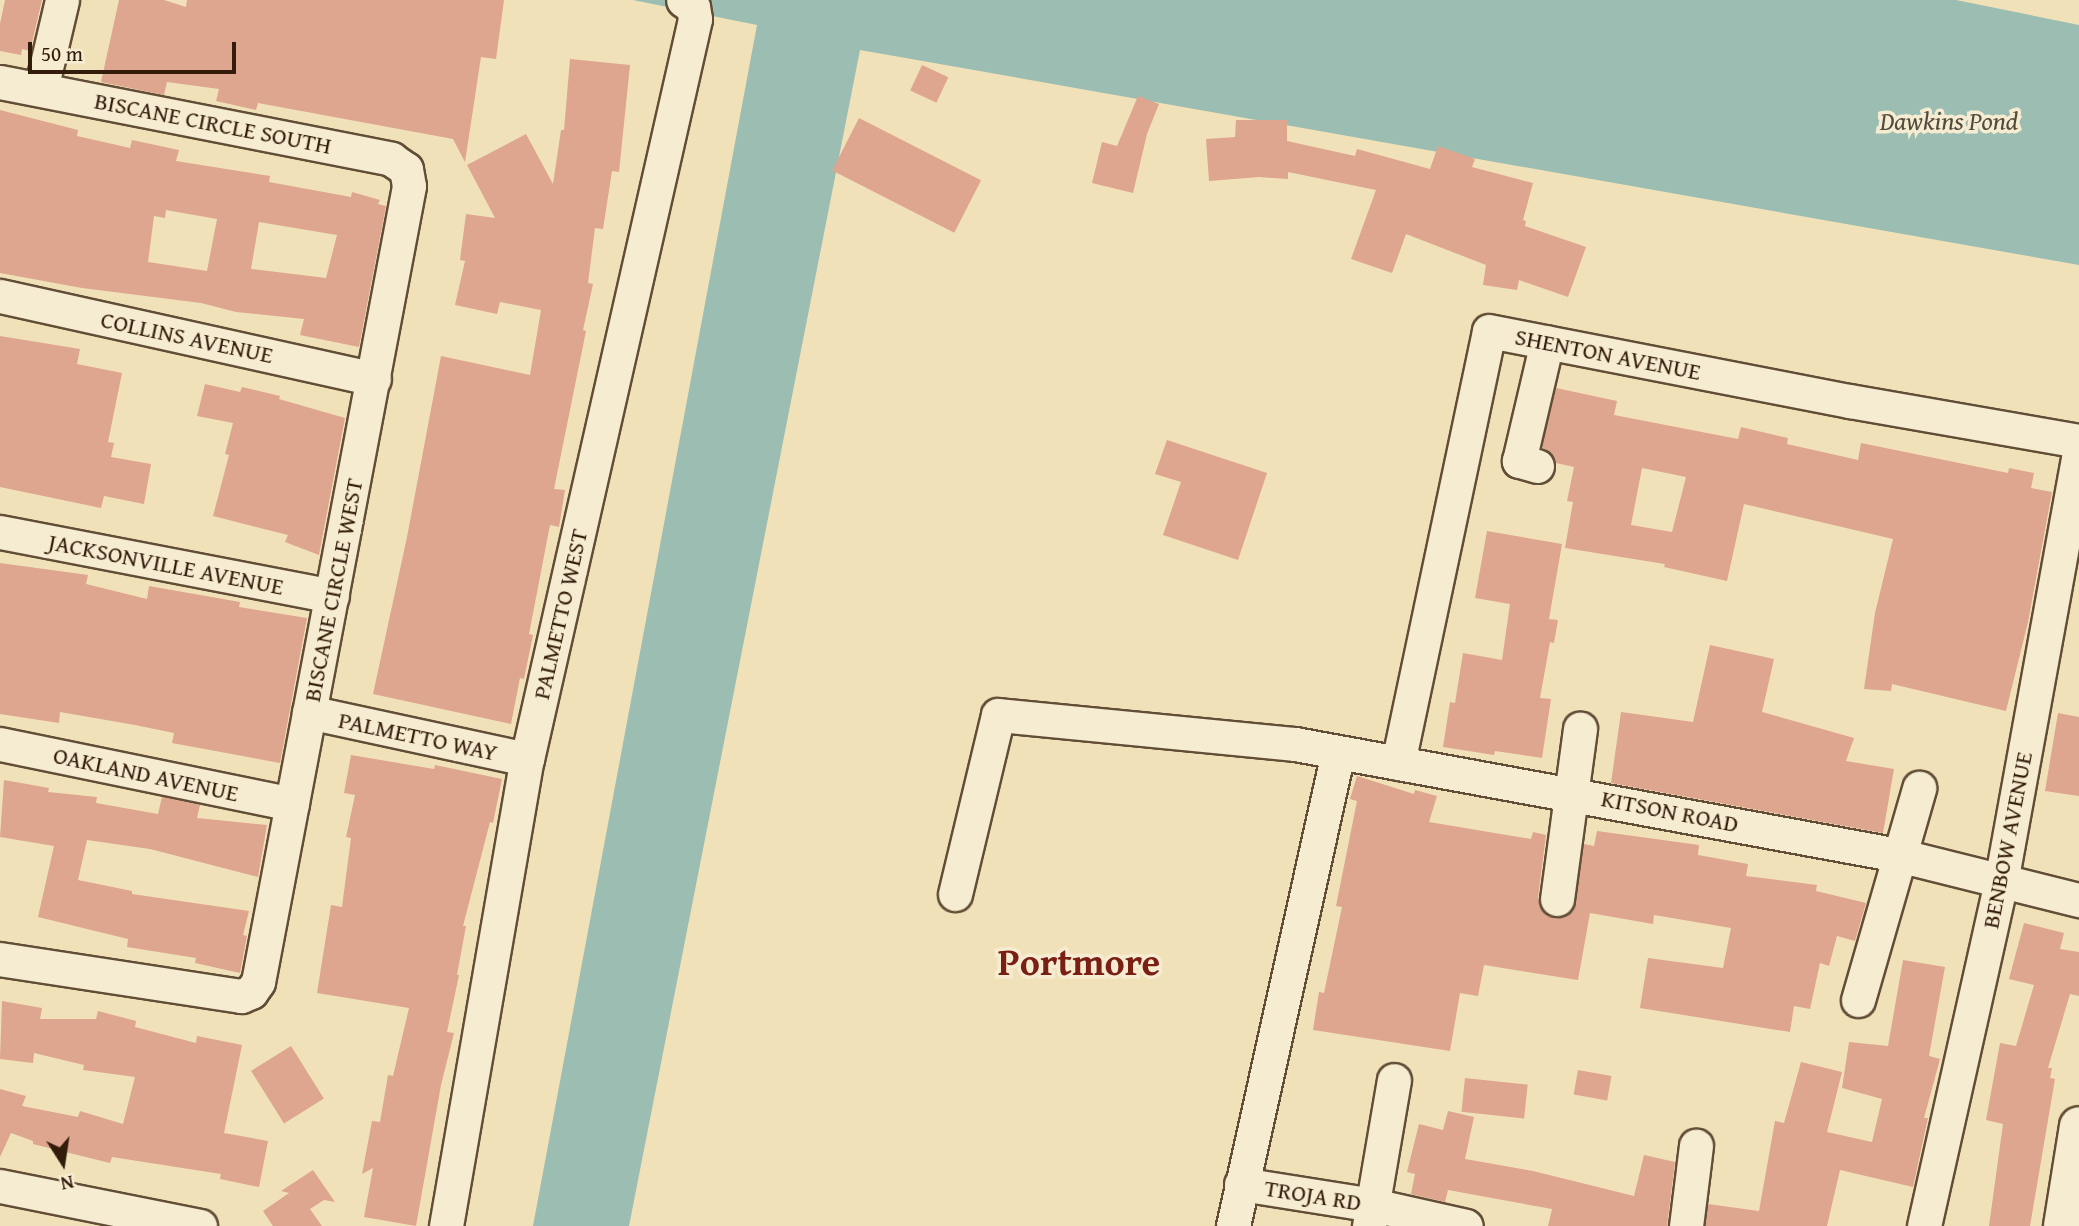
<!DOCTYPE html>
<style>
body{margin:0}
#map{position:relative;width:2079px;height:1226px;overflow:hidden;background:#f1e1b9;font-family:"Gentium Book Plus",serif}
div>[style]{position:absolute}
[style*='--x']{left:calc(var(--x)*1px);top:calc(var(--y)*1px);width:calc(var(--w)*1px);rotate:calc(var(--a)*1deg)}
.water>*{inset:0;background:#9bbdb2}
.building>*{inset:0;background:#dea58f;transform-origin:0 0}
.roads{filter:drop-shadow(2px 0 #624d36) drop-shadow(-2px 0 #624d36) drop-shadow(0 2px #624d36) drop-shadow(0 -2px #624d36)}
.minor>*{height:33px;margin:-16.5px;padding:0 16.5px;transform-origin:16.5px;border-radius:16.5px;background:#f6ecd2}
.tertiary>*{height:38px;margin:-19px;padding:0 19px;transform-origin:19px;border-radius:19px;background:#f6ecd2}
span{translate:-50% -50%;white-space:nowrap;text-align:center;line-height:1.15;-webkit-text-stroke:7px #f6ecd2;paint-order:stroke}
.street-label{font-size:24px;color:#331c0b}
.water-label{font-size:26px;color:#524c3d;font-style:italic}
.town-label{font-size:38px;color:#7a1f14;font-weight:700}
.north{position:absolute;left:28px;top:1128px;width:70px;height:70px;-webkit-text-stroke:5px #f6ecd2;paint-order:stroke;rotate:168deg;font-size:19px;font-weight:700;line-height:28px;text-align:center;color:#331c0b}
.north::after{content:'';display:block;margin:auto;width:24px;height:32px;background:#331c0b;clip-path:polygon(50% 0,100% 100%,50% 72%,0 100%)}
.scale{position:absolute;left:28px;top:42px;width:208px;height:32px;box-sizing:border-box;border:4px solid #331c0b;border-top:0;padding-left:9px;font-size:21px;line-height:24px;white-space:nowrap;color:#331c0b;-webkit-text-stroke:5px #f6ecd2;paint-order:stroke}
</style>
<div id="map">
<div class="water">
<i style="clip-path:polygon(633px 0,1956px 0,2079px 25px,2079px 265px,860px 50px,629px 1226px,533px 1226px,757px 25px)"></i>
</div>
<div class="building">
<i style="clip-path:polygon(5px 0,42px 0,30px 51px,22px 49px,21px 55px,0 51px,0 24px)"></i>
<i style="clip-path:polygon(119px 0,164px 0,186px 7px,187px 0,504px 0,496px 59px,481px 57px,465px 162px,453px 139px,258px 103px,256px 110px,216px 101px,219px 89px,167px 82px,164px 95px,101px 82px)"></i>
<i style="clip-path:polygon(570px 59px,630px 65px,619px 172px,612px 171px,603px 229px,595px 228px,588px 283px,593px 284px,583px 330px,586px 331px,554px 489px,565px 490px,559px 527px,550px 525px,529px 634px,533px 635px,524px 679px,520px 678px,511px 724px,373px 694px,407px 537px,441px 356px,530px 375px,541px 310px,500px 302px,497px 314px,455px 305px,465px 261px,460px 260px,466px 214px,495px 218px,467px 165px,526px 134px,553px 184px,561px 130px,564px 130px)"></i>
<i style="left:922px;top:65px;width:29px;height:28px;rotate:25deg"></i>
<i style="clip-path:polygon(1138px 96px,1159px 104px,1147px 134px,1133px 193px,1092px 183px,1102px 142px,1117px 146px)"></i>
<i style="clip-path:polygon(evenodd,0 110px,78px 130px,77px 136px,130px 148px,132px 140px,179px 150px,176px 161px,270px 176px,269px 182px,351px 197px,352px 192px,380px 200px,378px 204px,386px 206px,359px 347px,300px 335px,304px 319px,236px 312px,201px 303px,82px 288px,0 273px,0 110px,166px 210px,217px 219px,207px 271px,148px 262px,154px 216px,165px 218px,166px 210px,0 110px,259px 222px,337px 235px,326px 278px,251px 269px,259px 222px)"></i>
<i style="left:859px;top:118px;width:137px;height:59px;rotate:27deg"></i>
<i style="clip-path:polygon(1236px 120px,1287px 120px,1287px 141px,1355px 156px,1357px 149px,1430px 169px,1438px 146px,1475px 159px,1472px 167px,1533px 183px,1523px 220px,1526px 221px,1525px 226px,1586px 247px,1568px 297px,1519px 280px,1517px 290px,1483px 285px,1486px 265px,1406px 234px,1392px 273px,1351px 259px,1376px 190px,1288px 172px,1288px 179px,1259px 177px,1209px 181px,1206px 139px,1235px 137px)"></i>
<i style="clip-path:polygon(0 336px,80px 349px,77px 364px,122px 373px,108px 442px,114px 443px,111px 457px,151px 464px,144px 504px,104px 496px,101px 508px,0 487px)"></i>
<i style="clip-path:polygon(205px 384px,240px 392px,242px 387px,280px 396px,279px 399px,345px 418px,319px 555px,285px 542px,288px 535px,213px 516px,229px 455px,225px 454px,233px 423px,197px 416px)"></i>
<i style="clip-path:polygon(evenodd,1556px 388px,1617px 401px,1614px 415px,1738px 439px,1741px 427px,1788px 438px,1787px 444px,1858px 460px,1861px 443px,2008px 473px,2009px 468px,2034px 473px,2031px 488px,2052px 492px,2028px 622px,2006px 711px,1892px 684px,1891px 691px,1864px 689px,1875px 613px,1893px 539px,1744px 504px,1727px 581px,1664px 567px,1665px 564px,1565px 548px,1573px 502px,1567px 501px,1574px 467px,1556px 463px,1551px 453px,1542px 447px,1556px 388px,1642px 468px,1686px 477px,1672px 532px,1631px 525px,1642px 468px)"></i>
<i style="clip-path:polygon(1167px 440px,1267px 473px,1238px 560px,1163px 535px,1181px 482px,1155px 474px)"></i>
<i style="clip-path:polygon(1487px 531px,1562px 544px,1549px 619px,1558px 620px,1554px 643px,1550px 642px,1540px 698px,1551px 699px,1542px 758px,1495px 751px,1494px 755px,1443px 747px,1450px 702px,1455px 703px,1463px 653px,1502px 660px,1510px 604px,1475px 598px)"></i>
<i style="clip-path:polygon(0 563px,88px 575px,86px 584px,147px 599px,149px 586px,240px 602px,239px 607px,307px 618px,280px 763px,172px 743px,174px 733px,135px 725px,60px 712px,59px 723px,0 714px)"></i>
<i style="clip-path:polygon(1710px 645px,1774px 659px,1762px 712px,1854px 738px,1846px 761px,1894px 769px,1883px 833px,1611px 783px,1621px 712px,1693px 722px)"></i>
<i style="clip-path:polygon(2058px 713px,2079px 717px,2079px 796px,2045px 791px)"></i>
<i style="clip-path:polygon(351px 755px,434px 769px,435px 765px,502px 779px,493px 823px,490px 822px,463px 926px,466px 926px,457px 975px,459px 975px,447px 1032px,454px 1033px,441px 1085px,416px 1226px,364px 1217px,373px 1168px,362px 1174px,372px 1121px,380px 1122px,388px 1075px,393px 1076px,409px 1008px,317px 993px,331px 905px,342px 907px,351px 838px,346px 837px,355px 795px,344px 793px)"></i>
<i style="clip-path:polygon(1357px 776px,1414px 794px,1415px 790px,1437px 796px,1429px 822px,1531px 839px,1533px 832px,1546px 835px,1538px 897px,1540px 907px,1554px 918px,1565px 916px,1573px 910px,1584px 844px,1594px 846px,1597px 831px,1699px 845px,1698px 855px,1748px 864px,1746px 876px,1817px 885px,1816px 891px,1866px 903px,1855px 941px,1837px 936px,1829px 966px,1820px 963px,1810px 1009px,1794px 1006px,1790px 1032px,1640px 1008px,1648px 958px,1723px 968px,1731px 928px,1654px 915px,1653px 924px,1590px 913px,1578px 980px,1484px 965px,1478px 996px,1460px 993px,1450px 1051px,1313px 1030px,1319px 992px,1324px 993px,1342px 907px,1336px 906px,1357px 801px,1350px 799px)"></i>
<i style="clip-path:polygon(4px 780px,49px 788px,48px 792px,97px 797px,96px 803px,158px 814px,162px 797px,200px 805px,197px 818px,267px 825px,258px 877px,150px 849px,87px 840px,78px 880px,132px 891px,132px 894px,249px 911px,243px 935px,247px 936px,240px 973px,195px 963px,196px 958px,127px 947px,128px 939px,38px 917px,54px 846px,0 837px)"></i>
<i style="clip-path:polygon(2024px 923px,2064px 933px,2060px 949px,2079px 952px,2079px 996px,2070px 994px,2048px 1068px,2052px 1068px,2050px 1078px,2055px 1079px,2030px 1226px,1989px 1226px,2003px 1124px,1986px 1120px,2000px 1043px,2016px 1046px,2034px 985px,2009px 979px)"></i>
<i style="clip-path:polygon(1903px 960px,1945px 967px,1929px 1056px,1940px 1059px,1924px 1118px,1928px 1118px,1913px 1187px,1840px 1170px,1827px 1226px,1705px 1226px,1708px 1204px,1759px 1211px,1775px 1121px,1784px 1123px,1801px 1062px,1842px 1072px,1827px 1132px,1872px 1142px,1882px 1099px,1842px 1088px,1849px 1042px,1888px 1046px)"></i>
<i style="clip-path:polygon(2px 1001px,42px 1008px,40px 1019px,96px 1019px,98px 1011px,136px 1021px,135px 1027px,196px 1043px,197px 1036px,242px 1045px,224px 1133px,268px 1141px,259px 1187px,220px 1179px,221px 1174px,112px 1157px,110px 1163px,33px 1144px,33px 1141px,11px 1133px,0 1157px,0 1089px,26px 1096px,22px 1106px,78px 1117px,80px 1111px,123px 1124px,135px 1077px,83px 1070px,84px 1065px,34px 1053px,33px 1063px,0 1059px)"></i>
<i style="left:291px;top:1046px;width:62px;height:47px;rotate:58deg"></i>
<i style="left:1578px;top:1070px;width:34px;height:25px;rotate:10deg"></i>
<i style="left:1465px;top:1078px;width:63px;height:34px;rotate:6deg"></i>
<i style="clip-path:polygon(1448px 1111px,1474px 1117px,1465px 1159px,1533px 1171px,1634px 1196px,1644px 1155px,1675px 1162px,1667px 1226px,1548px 1226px,1552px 1209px,1448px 1190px,1445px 1202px,1411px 1194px,1415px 1174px,1407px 1172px,1419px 1124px,1443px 1130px)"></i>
<i style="clip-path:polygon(313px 1170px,335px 1202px,324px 1200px,310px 1209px,322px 1226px,273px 1226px,263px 1211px,289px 1193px,281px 1191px)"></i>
</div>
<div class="roads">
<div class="minor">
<i style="--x:0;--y:82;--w:399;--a:11.1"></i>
<i style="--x:391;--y:159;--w:18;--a:34"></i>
<i style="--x:406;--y:169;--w:17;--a:80"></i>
<i style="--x:409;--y:186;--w:810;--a:100.74"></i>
<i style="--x:258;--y:982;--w:12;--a:125"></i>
<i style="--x:251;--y:992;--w:11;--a:158"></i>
<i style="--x:241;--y:996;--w:244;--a:-171.3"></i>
<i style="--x:41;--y:89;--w:91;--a:-76.7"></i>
<i style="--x:0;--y:296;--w:383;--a:12.5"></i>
<i style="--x:1537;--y:466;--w:19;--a:-164"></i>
<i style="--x:1519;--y:461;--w:122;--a:-76.8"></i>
<i style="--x:0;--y:532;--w:338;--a:10.9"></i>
<i style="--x:309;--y:712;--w:223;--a:12.2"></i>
<i style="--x:0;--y:744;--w:298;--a:11.6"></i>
<i style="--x:1398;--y:763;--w:441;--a:-78.1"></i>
<i style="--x:1489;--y:331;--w:368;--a:11"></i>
<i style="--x:1850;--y:401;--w:232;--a:9.9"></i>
<i style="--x:955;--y:894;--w:184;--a:-76.5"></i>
<i style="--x:998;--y:715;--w:298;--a:5.6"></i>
<i style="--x:1295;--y:744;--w:613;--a:10.43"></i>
<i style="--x:1898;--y:855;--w:187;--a:14"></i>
<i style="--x:1557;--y:899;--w:172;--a:-82.3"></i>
<i style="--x:1858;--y:1000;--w:221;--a:-73.9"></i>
<i style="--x:1241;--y:1184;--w:134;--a:9"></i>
<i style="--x:1373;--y:1205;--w:95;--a:12.7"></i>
<i style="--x:0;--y:1186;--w:204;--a:11.3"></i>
<i style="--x:446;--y:1226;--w:474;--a:-80.2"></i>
<i style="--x:527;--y:759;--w:759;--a:-77.21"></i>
<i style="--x:695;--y:19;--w:12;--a:-99"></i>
<i style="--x:693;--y:7;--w:12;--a:-145"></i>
<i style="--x:1233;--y:1226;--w:485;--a:-77.5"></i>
<i style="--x:1369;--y:1226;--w:148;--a:-80.3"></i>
<i style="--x:1686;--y:1226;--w:81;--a:-82.9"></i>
<i style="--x:1924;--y:1226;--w:353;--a:-77.4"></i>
<i style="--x:2001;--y:882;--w:438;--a:-79.7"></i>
</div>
<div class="tertiary">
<i style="--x:2063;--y:1226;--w:101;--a:-80.9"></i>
</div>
</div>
<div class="street-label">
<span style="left:213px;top:123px;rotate:11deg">BISCANE CIRCLE SOUTH</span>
<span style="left:187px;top:337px;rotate:12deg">COLLINS AVENUE</span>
<span style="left:1608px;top:354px;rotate:11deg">SHENTON AVENUE</span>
<span style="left:166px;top:564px;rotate:11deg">JACKSONVILLE AVENUE</span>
<span style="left:333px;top:590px;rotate:-79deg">BISCANE CIRCLE WEST</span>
<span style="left:560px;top:614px;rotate:-77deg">PALMETTO WEST</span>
<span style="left:418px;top:736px;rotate:12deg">PALMETTO WAY</span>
<span style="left:146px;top:774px;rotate:12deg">OAKLAND AVENUE</span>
<span style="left:1670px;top:811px;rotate:11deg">KITSON ROAD</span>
<span style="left:2007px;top:840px;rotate:-79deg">BENBOW AVENUE</span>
<span style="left:1313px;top:1195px;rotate:9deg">TROJA RD</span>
</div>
<div class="water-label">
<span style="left:1949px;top:121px">Dawkins Pond</span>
</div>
<div class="town-label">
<span style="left:1079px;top:962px">Portmore</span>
</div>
<div class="north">N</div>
<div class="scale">50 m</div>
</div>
